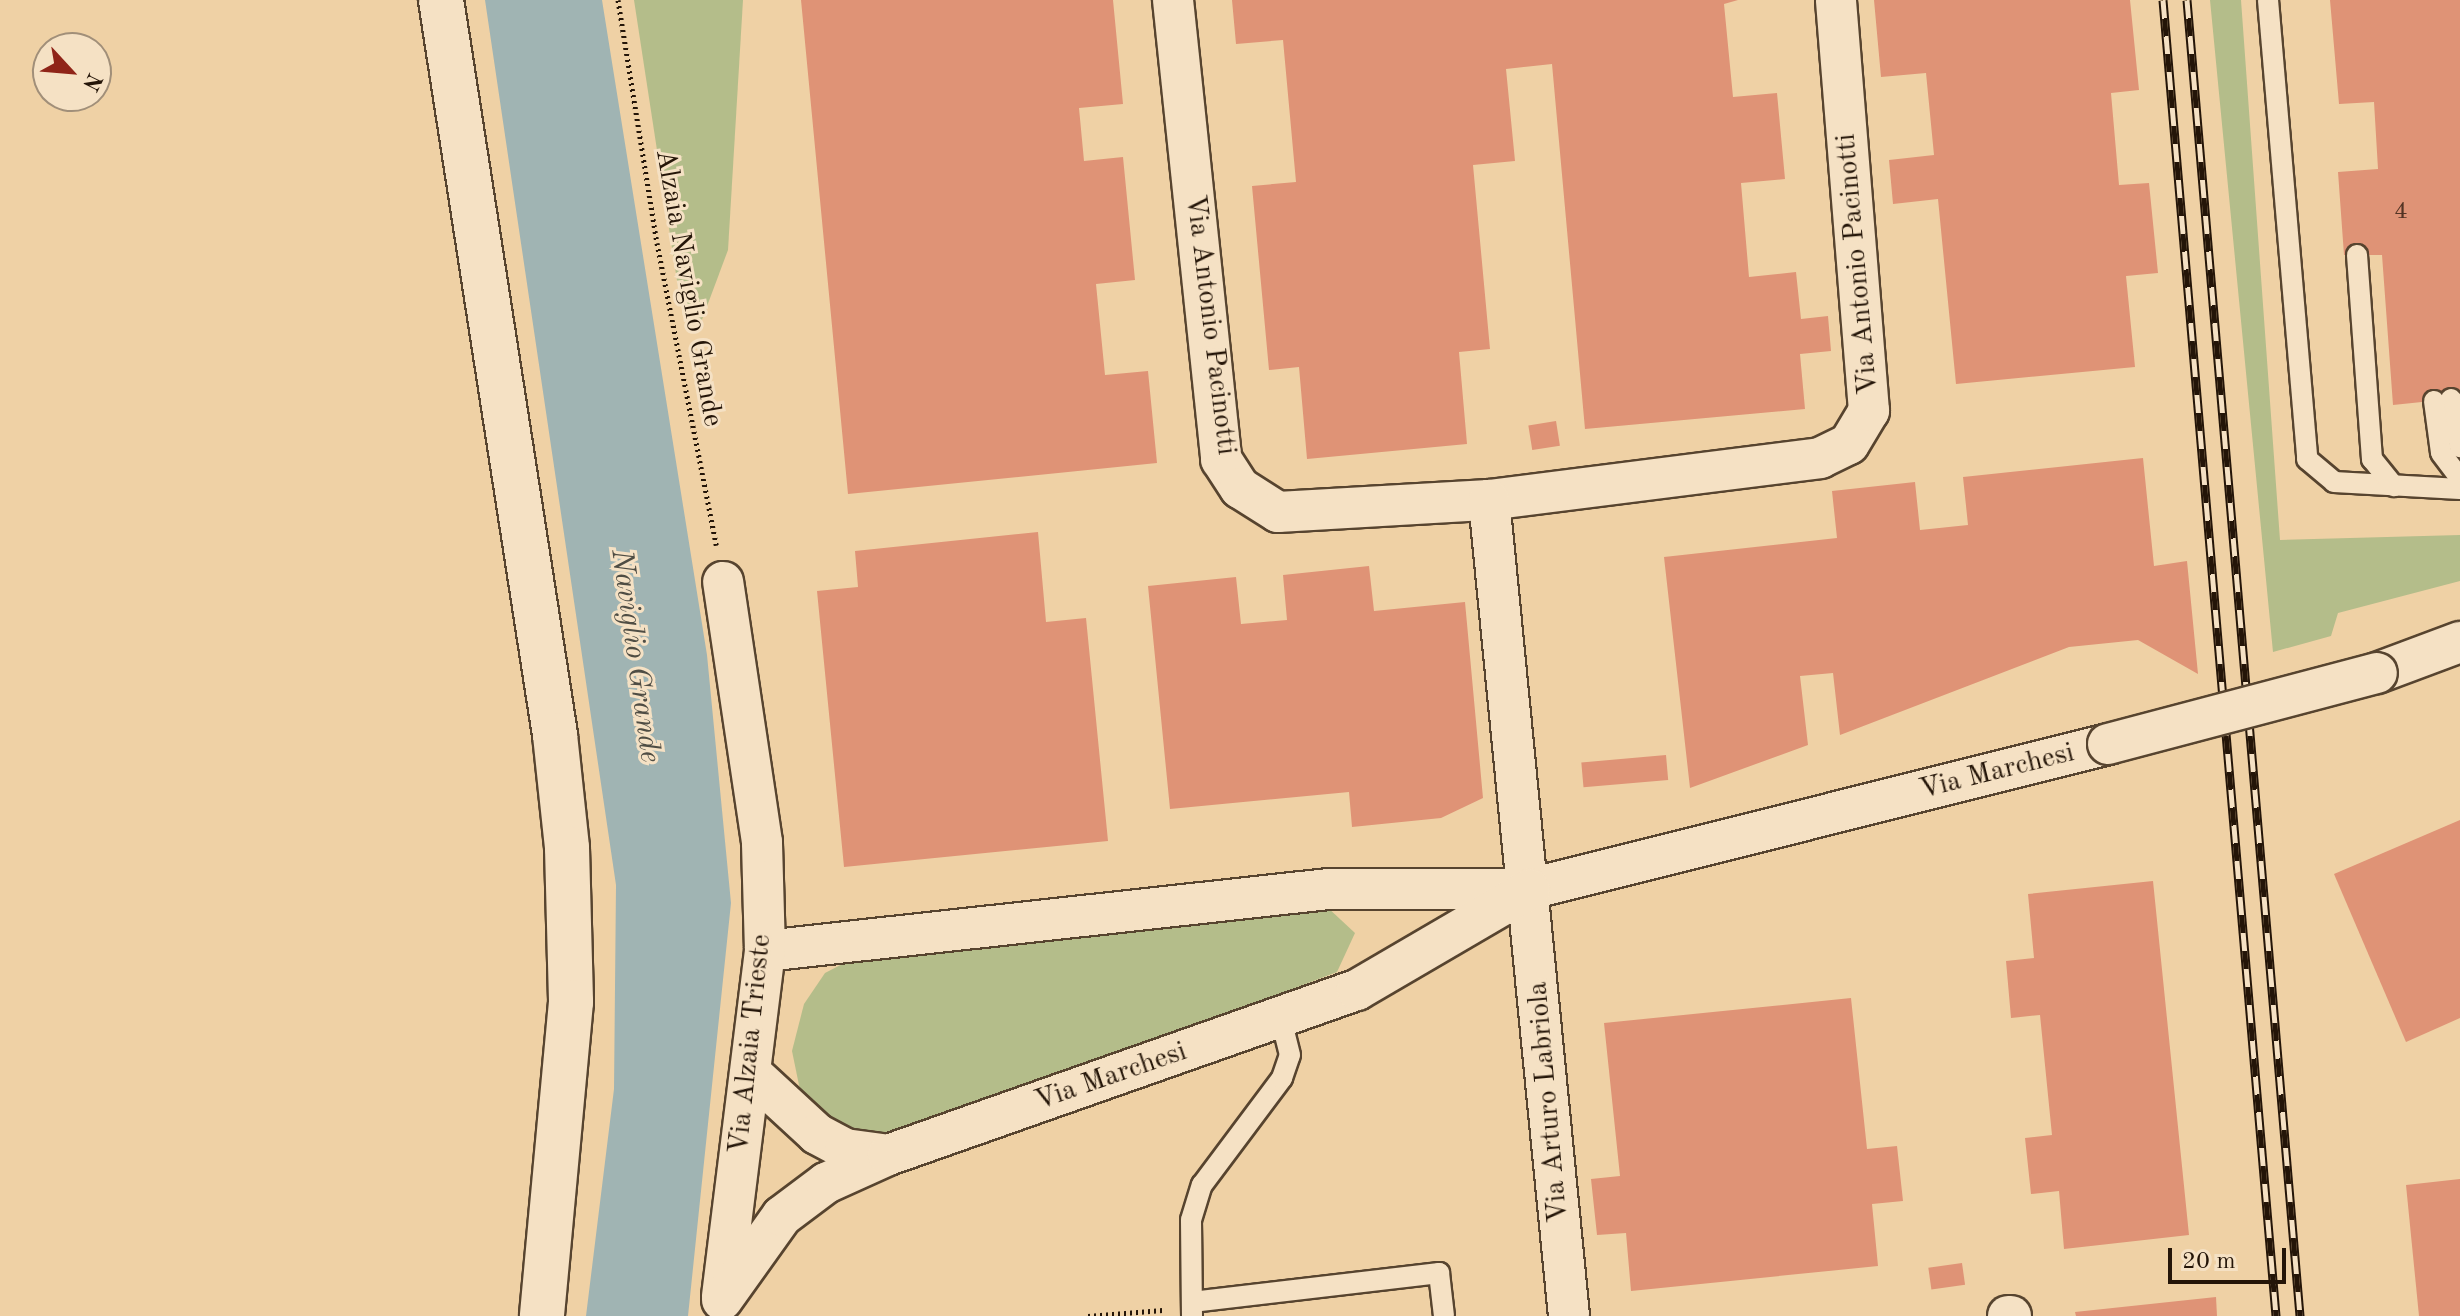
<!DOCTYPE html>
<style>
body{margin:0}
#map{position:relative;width:2460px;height:1316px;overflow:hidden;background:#efd1a5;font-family:"Old Standard TT",serif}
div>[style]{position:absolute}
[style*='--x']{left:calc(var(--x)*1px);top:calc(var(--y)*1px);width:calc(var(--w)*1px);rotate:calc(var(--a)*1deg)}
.green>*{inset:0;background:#b4bd8a}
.water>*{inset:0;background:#a0b4b3}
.building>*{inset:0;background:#df9376;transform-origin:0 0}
.path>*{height:5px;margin-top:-2.5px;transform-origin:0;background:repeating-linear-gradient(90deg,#241508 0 2px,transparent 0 6px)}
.roads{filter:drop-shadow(2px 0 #57442f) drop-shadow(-2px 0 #57442f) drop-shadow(0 2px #57442f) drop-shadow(0 -2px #57442f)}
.service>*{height:20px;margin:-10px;padding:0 10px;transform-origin:10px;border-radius:10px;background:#f5e1c4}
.minor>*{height:40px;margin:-20px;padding:0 20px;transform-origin:20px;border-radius:20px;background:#f5e1c4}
.secondary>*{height:44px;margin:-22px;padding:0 22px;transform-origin:22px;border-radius:22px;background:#f5e1c4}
.rail>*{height:9px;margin-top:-4.5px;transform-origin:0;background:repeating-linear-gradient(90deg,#f5e1c4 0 18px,#241508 0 36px);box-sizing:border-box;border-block:2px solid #241508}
.bridges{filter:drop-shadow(2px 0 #57442f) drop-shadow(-2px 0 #57442f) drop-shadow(0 2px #57442f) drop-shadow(0 -2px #57442f)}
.minor-bridge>*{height:40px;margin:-20px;padding:0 20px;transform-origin:20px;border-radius:20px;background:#f5e1c4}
span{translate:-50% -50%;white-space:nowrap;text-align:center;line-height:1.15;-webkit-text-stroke:6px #f5e1c4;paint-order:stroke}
.number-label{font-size:24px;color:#533424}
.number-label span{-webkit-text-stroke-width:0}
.street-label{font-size:28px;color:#241508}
.water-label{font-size:30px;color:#4f4d44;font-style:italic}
.north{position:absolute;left:32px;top:32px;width:80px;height:80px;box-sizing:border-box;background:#f5e1c4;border:2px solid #a18f79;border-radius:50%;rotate:116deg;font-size:22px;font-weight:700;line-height:32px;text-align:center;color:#241508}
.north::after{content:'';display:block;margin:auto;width:28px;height:36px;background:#8f2418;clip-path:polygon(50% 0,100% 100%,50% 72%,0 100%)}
.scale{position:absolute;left:2168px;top:1248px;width:118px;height:36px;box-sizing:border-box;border:4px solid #241508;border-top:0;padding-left:10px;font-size:24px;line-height:28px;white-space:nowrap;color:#241508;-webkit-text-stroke:6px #f5e1c4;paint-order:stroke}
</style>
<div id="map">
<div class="green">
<i style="clip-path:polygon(634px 0,743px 0,728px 250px,697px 333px,678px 287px)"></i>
<i style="clip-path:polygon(2210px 0,2241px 0,2280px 540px,2460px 535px,2460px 581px,2338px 613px,2331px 636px,2273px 652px)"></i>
<i style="clip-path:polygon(1326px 906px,1355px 933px,1337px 972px,904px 1136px,869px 1139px,828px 1119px,800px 1090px,792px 1051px,804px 1004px,825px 973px,858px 956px)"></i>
</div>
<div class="water">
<i style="clip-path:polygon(485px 0,602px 0,707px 655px,731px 903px,688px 1316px,586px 1316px,614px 1089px,616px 885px)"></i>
</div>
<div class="building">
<i style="clip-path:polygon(801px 0,1113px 0,1123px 104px,1079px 108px,1084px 161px,1123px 157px,1135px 280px,1096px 284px,1105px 375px,1148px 371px,1157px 463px,848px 494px)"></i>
<i style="clip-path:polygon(1232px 0,1738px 0,1724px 4px,1733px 97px,1777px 93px,1785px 179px,1741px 183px,1749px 277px,1796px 272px,1801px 319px,1828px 316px,1831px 351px,1800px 354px,1805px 409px,1585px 429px,1552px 64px,1506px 69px,1515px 161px,1473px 165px,1490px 349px,1459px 352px,1467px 444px,1307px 459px,1299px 367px,1269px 370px,1252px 186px,1296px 182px,1283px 40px,1236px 44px)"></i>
<i style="clip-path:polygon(1874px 0,2130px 0,2139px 90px,2111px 93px,2119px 185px,2149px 183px,2158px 273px,2126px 276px,2135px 367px,1956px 384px,1938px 199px,1893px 204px,1889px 160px,1934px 155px,1926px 73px,1881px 77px)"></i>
<i style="clip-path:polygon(2330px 0,2460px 0,2460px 398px,2393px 405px,2382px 255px,2344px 255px,2338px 172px,2378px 169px,2374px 102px,2339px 104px)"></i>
<i style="left:1556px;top:421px;width:25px;height:28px;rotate:81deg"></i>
<i style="clip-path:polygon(2143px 458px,2154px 566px,2187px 561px,2198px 674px,2138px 640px,2069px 647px,1840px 735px,1833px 673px,1800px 676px,1808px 745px,1690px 788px,1664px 557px,1837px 538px,1832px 491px,1915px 482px,1920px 530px,1968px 525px,1963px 477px)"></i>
<i style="clip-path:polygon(1038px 532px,1046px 622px,1086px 618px,1108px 841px,844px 867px,817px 591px,858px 587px,855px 551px)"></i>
<i style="clip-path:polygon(1369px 566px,1374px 611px,1465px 602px,1483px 798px,1441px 818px,1352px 827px,1349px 792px,1170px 809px,1148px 586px,1236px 577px,1241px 624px,1287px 620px,1283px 575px)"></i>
<i style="left:1666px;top:755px;width:25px;height:85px;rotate:85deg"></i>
<i style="clip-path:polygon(2460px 820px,2460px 1018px,2406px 1042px,2334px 874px)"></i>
<i style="clip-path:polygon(2153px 881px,2189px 1235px,2064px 1249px,2059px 1191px,2031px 1194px,2025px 1138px,2052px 1135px,2040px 1015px,2011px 1018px,2006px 961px,2034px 958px,2028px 894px)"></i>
<i style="clip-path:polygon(1851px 998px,1867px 1149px,1897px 1146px,1903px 1201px,1872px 1204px,1878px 1266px,1631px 1291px,1626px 1233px,1597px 1235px,1591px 1179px,1620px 1176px,1604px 1023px)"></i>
<i style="clip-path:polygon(2460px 1179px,2460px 1316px,2419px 1316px,2406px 1185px)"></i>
<i style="left:1962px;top:1263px;width:22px;height:34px;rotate:82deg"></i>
<i style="clip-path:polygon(2216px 1297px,2217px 1316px,2076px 1316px,2075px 1312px)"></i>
</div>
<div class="path">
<i style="--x:618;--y:0;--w:246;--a:80.9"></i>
<i style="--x:657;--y:243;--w:308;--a:78.9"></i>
<i style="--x:1088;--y:1316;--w:75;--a:-4.6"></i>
</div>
<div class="roads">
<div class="service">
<i style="--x:2268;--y:0;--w:461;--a:85.1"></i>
<i style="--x:2307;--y:459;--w:35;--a:40"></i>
<i style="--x:2334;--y:482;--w:126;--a:3.2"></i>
<i style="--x:2357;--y:255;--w:205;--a:85.8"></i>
<i style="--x:2372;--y:459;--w:35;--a:51"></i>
<i style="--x:2451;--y:399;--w:49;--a:79.4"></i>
<i style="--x:2434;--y:401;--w:52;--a:82.3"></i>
<i style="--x:2441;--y:453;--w:31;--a:53"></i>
<i style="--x:1192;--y:1302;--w:249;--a:-6.7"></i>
<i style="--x:1439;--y:1273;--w:43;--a:83.4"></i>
<i style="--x:1192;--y:1316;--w:96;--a:-90.6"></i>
<i style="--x:1191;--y:1220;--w:37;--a:-73"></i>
<i style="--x:1202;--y:1185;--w:134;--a:-53.2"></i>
<i style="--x:1282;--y:1078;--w:24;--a:-71"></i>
<i style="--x:1290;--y:1055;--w:38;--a:-104"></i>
</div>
<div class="minor">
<i style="--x:1173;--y:0;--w:462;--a:84"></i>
<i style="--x:1221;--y:459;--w:35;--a:57"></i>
<i style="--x:1240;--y:488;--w:45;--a:32.3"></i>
<i style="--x:1278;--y:512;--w:211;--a:-3.3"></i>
<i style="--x:1489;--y:500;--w:334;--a:-7.2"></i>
<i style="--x:1820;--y:458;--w:32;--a:-26"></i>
<i style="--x:1849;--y:444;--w:39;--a:-59"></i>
<i style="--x:1869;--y:411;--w:412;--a:-94.6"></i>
<i style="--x:1489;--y:500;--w:820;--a:84.4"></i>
<i style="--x:2377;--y:673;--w:89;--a:-20.5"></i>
<i style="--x:765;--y:951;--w:566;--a:-6.28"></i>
<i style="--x:1328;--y:889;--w:202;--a:0"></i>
<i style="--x:1530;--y:889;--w:596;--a:-14.08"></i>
<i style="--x:751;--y:1073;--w:90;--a:42.7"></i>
<i style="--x:817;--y:1134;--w:32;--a:28"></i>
<i style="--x:845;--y:1149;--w:43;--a:7.9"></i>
<i style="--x:722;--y:1296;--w:348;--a:-82.9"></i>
<i style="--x:765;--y:951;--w:109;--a:-91.6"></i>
<i style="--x:762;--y:842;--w:263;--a:-98.5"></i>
<i style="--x:722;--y:1300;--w:103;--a:-54.5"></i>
<i style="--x:782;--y:1216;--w:55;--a:-36.9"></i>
<i style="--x:826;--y:1183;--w:68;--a:-24.3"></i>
<i style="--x:888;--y:1155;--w:497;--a:-19.4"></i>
<i style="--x:1357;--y:990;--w:200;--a:-30.3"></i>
<i style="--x:2008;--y:1316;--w:3;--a:0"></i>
</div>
<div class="secondary">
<i style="--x:441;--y:0;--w:744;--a:81.18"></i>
<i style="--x:555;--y:735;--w:114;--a:83.9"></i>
<i style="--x:567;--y:848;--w:154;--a:88.5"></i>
<i style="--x:571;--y:1002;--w:315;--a:95.3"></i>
</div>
</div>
<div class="rail">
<i style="--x:2163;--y:0;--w:1321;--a:85.09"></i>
<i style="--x:2187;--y:0;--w:1321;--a:85.09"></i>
</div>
<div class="bridges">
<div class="minor-bridge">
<i style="--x:2108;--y:744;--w:278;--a:-14.8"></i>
</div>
</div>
<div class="number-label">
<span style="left:2401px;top:213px">4</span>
</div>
<div class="street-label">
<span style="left:1858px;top:264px;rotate:-95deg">Via Antonio Pacinotti</span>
<span style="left:688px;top:288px;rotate:80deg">Alzaia Naviglio Grande</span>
<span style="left:1210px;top:325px;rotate:83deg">Via Antonio Pacinotti</span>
<span style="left:1997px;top:772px;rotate:-14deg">Via Marchesi</span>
<span style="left:751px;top:1044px;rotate:-84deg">Via Alzaia Trieste</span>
<span style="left:1111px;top:1077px;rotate:-19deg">Via Marchesi</span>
<span style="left:1549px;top:1102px;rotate:-95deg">Via Arturo Labriola</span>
</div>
<div class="water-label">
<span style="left:635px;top:656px;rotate:82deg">Naviglio Grande</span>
</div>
<div class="north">N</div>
<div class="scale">20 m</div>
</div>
